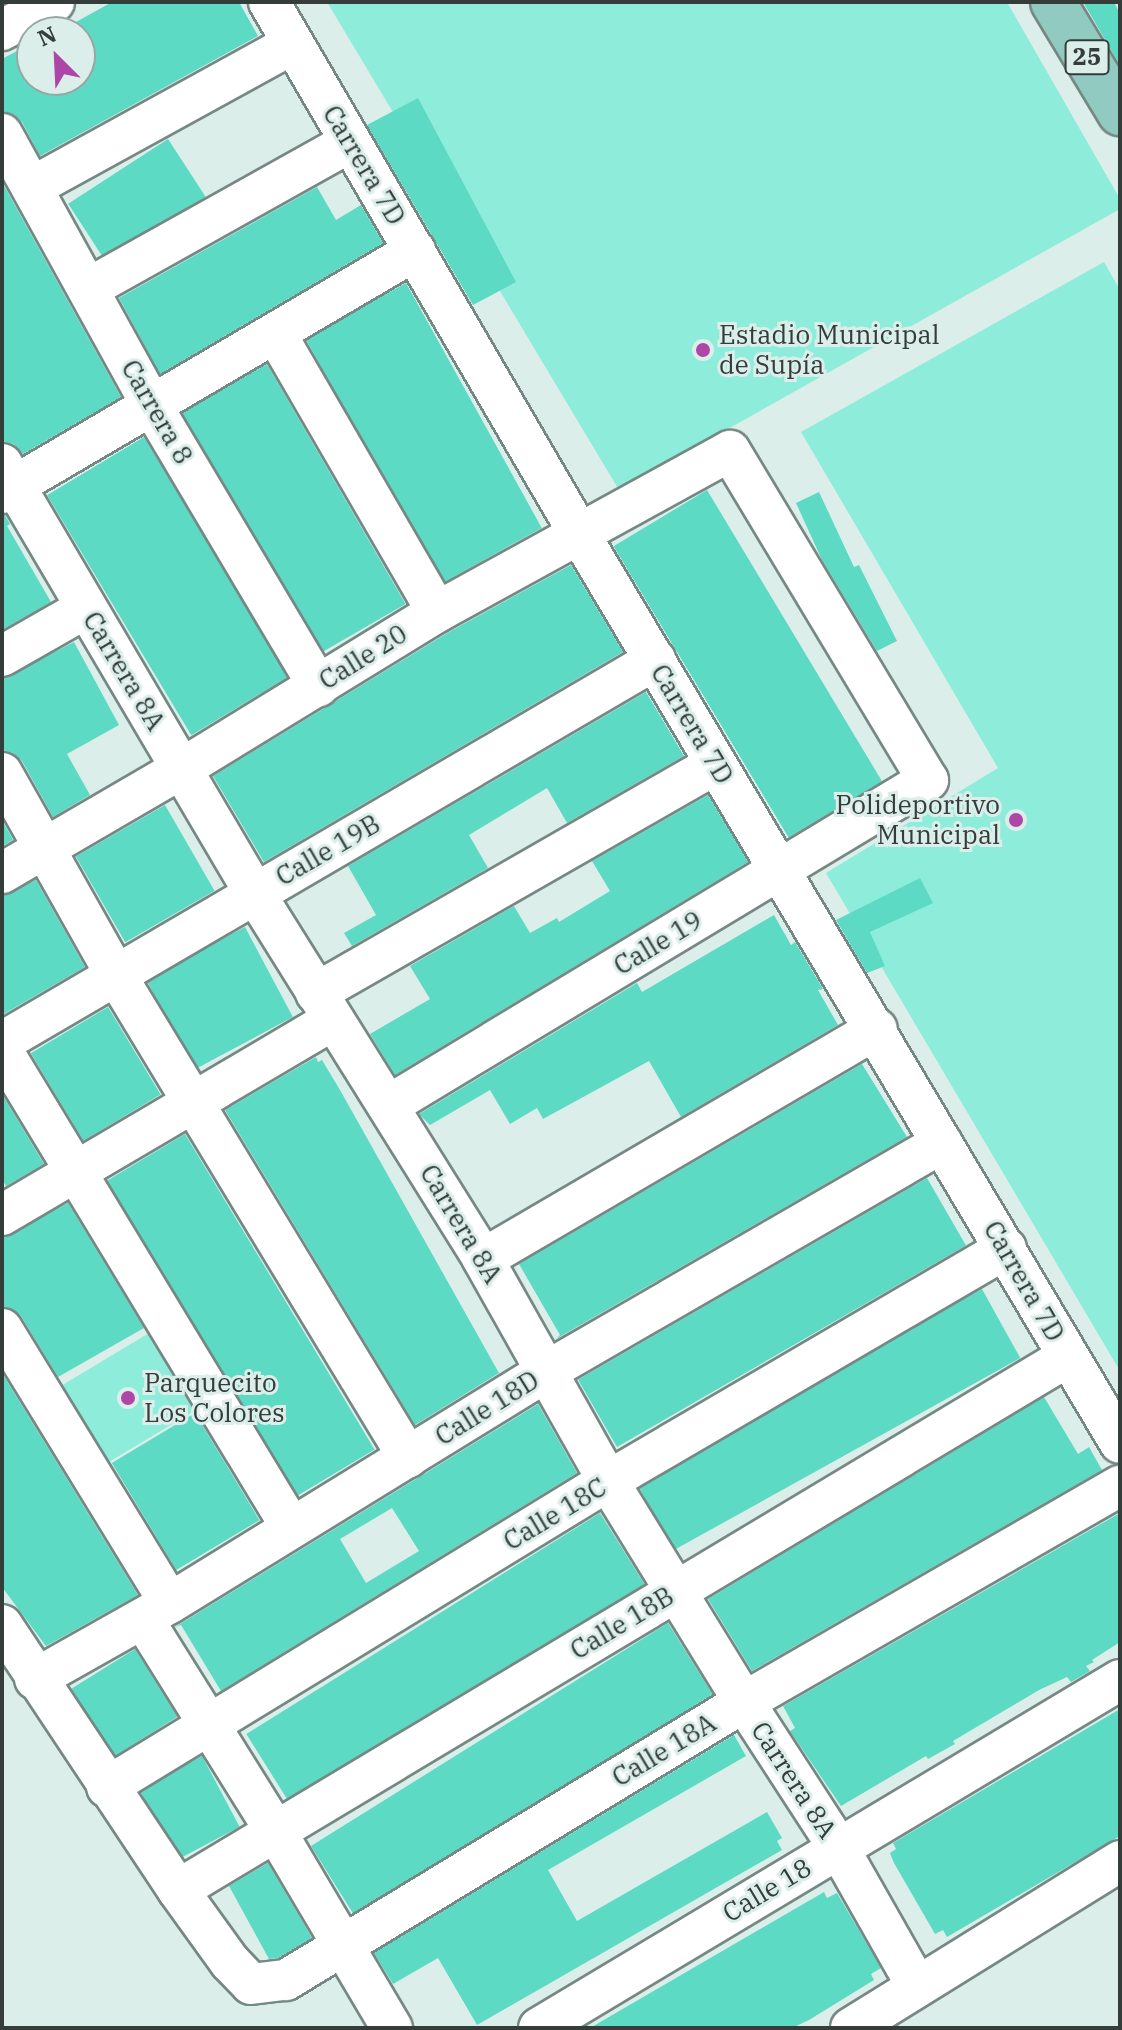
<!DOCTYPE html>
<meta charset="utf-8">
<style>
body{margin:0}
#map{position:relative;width:1122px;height:2030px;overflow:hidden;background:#dbeeea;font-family:"IBM Plex Serif",serif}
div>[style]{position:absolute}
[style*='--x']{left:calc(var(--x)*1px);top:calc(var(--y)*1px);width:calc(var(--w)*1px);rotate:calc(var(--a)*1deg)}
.green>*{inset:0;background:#8eedda;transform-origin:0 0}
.building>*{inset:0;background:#5cdac4;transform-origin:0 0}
.roads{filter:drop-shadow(2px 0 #768884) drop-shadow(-2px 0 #768884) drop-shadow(0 2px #768884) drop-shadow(0 -2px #768884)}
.minor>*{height:40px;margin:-20px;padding:0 20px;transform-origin:20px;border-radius:20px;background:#fff}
.primary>*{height:44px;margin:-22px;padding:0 22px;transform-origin:22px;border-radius:22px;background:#91cac0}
.dots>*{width:22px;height:22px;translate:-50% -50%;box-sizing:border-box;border:4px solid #dbeeea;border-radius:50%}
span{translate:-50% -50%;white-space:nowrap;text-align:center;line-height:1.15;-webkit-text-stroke:6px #dbeeea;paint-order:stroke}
.shield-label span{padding:2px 6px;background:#dbeeea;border:2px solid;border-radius:6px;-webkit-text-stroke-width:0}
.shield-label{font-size:24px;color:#353d3b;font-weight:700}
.street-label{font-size:26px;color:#353d3b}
.poi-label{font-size:26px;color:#353d3b}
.left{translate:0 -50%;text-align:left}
.right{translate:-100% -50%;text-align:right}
.frame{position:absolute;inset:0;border:4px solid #353d3b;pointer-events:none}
.north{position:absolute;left:16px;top:16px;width:80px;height:80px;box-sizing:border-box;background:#dbeeea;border:2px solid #99a7a4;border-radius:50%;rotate:336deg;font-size:22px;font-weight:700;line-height:32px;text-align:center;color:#353d3b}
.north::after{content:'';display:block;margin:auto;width:28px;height:36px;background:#ae46a8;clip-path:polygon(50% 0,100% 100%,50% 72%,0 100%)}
</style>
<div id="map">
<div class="green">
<i style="clip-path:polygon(327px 2px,1007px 2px,1120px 199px,1120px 209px,619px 490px)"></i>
<i style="clip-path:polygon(1104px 262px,1120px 290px,1120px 1371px,826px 873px,998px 768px,801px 432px)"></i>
<i style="left:154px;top:1330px;width:90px;height:115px;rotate:59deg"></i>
</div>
<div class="building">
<i style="clip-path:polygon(112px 2px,239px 2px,258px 36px,40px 156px,22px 122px,13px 114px,2px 111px,2px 59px,30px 44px,32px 80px,80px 80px,80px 32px,58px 32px)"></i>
<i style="clip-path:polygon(1083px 2px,1114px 2px,1120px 14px,1120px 65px)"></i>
<i style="clip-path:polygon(418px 98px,516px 282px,473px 305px,367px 125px)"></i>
<i style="left:168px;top:139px;width:69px;height:119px;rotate:57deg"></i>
<i style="clip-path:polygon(2px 182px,121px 397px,23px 454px,14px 444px,2px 441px)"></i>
<i style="clip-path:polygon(317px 187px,336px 220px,361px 205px,383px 243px,160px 374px,119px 298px)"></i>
<i style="left:406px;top:283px;width:280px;height:115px;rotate:61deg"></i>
<i style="left:267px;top:364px;width:277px;height:98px;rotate:60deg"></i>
<i style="left:144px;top:437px;width:280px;height:113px;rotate:59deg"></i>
<i style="left:707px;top:490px;width:340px;height:109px;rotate:59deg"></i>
<i style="clip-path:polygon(819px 492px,854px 567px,859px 565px,897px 641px,877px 651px,822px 560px,796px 503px)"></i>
<i style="clip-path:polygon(5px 515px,10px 524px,7px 526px,51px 602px,2px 630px,2px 516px)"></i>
<i style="clip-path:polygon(571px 565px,623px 652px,264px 862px,213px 776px,449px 632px)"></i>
<i style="clip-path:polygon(74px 642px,119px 725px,67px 754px,90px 795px,53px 817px,22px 761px,13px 753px,2px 750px,2px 679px)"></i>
<i style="clip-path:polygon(646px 692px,684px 756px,567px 823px,547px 788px,469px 835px,488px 868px,352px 946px,344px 933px,376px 915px,348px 866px)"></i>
<i style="clip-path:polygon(708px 795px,748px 862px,395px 1075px,370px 1034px,430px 999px,410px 966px,514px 906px,530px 933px,557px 918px,559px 922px,610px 891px,592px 861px)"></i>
<i style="left:165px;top:805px;width:99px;height:103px;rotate:60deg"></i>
<i style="clip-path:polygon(2px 820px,13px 840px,2px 846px)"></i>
<i style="clip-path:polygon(920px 878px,933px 903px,870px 932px,885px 966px,867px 973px,836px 920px)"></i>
<i style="clip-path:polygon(36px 880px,85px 967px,2px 1015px,2px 896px)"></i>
<i style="clip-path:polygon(774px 915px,791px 945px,795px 942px,823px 989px,818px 990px,838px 1025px,681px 1117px,649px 1061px,543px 1119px,537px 1108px,510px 1124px,490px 1090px,430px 1125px,419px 1114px,637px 983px,642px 992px)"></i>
<i style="left:245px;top:927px;width:102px;height:112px;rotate:62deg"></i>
<i style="left:108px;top:1007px;width:102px;height:90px;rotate:59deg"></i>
<i style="clip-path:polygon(316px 1057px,318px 1062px,322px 1060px,340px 1090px,499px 1373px,415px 1425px,225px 1110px)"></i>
<i style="clip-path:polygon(862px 1064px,907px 1137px,556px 1339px,560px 1335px,519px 1264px)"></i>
<i style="clip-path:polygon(2px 1094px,44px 1164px,6px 1186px,2px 1179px)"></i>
<i style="left:185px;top:1134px;width:368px;height:91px;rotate:59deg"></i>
<i style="left:927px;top:1178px;width:78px;height:403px;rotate:60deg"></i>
<i style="clip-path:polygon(68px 1203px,144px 1328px,58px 1377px,21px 1316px,2px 1306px,2px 1238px)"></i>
<i style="left:982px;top:1289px;width:79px;height:396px;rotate:61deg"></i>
<i style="clip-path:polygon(2px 1373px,138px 1595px,46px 1646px,2px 1587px)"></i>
<i style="clip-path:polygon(1044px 1397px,1078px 1454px,1089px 1447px,1102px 1470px,752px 1671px,708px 1599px)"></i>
<i style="clip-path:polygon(evenodd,538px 1404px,577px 1473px,221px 1691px,181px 1625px,175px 1627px,538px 1404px,392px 1508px,419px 1551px,366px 1583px,340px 1539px,392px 1508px)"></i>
<i style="left:195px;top:1413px;width:125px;height:97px;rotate:59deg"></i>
<i style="left:600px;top:1513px;width:84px;height:417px;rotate:58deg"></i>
<i style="clip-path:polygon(1120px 1513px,1120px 1642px,1092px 1660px,1094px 1662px,1086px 1666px,1090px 1671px,1071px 1682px,1067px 1677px,1039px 1690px,953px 1741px,955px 1744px,928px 1759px,926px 1756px,841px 1806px,790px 1731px,795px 1728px,783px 1706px)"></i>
<i style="left:668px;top:1623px;width:84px;height:421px;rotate:58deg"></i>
<i style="left:135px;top:1649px;width:80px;height:75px;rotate:58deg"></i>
<i style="clip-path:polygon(1120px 1709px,1120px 1836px,947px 1937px,943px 1930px,935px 1934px,894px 1863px,890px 1853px,896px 1849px,893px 1843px)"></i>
<i style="clip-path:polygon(734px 1735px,746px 1756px,548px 1870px,577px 1921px,767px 1812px,782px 1838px,777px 1841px,782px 1850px,477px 2025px,438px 1958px,393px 1984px,374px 1953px)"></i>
<i style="left:202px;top:1756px;width:80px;height:71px;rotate:62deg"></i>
<i style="clip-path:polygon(268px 1863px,312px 1938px,278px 1958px,269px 1959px,229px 1886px)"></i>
<i style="clip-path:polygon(824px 1892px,827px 1898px,837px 1893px,881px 1968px,871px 1974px,874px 1980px,809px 2020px,792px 2028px,590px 2028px)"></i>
</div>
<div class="roads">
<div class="minor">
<i style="--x:269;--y:2;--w:617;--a:59.74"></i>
<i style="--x:580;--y:535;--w:1056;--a:59.26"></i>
<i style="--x:2;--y:30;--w:59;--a:-28.3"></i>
<i style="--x:2;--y:134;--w:311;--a:61.1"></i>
<i style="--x:152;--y:406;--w:326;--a:59.3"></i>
<i style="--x:32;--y:187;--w:297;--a:-28.8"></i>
<i style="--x:89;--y:288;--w:299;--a:-29.2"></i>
<i style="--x:276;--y:334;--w:321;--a:59.9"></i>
<i style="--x:2;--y:464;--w:497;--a:59.5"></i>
<i style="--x:254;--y:892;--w:433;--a:58"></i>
<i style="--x:483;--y:1259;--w:255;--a:60.6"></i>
<i style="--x:608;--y:1481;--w:259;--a:58.4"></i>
<i style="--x:744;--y:1702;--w:173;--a:57"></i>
<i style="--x:838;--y:1847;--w:160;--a:60.4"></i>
<i style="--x:2;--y:493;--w:479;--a:-30.4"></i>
<i style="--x:2;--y:656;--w:97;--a:-29.7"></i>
<i style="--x:2;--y:773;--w:232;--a:60.6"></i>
<i style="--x:116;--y:975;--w:564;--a:58.79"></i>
<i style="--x:2;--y:873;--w:207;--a:-30.2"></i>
<i style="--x:181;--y:769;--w:300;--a:-31.5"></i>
<i style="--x:437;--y:612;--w:334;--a:-28.8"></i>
<i style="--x:730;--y:451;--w:384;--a:59"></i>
<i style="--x:928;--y:780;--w:629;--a:148.91"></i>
<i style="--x:316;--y:993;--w:461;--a:-29.8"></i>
<i style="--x:2;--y:1042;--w:757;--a:-30.33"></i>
<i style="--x:2;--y:1050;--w:558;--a:58.79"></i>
<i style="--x:2;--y:1215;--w:384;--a:-30.5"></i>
<i style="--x:483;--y:1259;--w:456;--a:-30.3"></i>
<i style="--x:2;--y:1329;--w:321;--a:58.5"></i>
<i style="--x:143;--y:1619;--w:251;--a:58"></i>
<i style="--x:276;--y:1832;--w:228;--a:59.4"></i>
<i style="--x:2;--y:1625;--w:318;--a:56.4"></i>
<i style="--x:178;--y:1890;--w:89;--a:54.2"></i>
<i style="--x:230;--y:1962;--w:30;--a:46"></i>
<i style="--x:251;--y:1984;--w:35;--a:-7"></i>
<i style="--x:286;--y:1980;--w:536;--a:-31.26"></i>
<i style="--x:744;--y:1702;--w:434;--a:-29.9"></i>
<i style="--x:35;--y:1679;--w:155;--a:-29.4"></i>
<i style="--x:170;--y:1603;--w:443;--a:-31.6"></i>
<i style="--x:547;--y:1371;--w:456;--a:-30"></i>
<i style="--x:107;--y:1787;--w:587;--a:-31.42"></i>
<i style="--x:608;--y:1481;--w:461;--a:-30.3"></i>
<i style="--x:178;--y:1890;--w:1037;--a:-30.94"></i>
<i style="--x:539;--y:2028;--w:677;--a:-30.92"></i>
<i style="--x:851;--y:2028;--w:317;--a:-31.8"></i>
</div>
<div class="primary">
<i style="--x:1053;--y:2;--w:130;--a:58.9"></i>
</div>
</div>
<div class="dots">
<i style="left:703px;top:350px;background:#ae46a8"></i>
<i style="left:1016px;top:820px;background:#ae46a8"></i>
<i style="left:128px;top:1398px;background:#ae46a8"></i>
</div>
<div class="shield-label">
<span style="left:1087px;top:57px">25</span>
</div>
<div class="street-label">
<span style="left:364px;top:165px;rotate:59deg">Carrera 7D</span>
<span style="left:157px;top:412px;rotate:60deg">Carrera 8</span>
<span style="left:363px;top:657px;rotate:-32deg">Calle 20</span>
<span style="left:124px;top:671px;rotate:59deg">Carrera 8A</span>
<span style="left:692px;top:724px;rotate:59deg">Carrera 7D</span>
<span style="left:328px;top:850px;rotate:-30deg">Calle 19B</span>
<span style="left:658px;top:943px;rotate:-31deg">Calle 19</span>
<span style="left:461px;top:1224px;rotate:59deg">Carrera 8A</span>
<span style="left:1024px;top:1281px;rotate:60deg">Carrera 7D</span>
<span style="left:487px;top:1408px;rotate:-32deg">Calle 18D</span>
<span style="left:555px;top:1514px;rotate:-31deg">Calle 18C</span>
<span style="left:622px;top:1623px;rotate:-31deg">Calle 18B</span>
<span style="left:664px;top:1750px;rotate:-31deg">Calle 18A</span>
<span style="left:794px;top:1780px;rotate:57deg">Carrera 8A</span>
<span style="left:767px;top:1890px;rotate:-31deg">Calle 18</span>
</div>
<div class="poi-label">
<span class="left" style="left:719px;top:350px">Estadio Municipal<br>de Supía</span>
<span class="right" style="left:1000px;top:820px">Polideportivo<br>Municipal</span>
<span class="left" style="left:144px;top:1398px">Parquecito<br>Los Colores</span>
</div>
<div class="frame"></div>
<div class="north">N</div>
</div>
